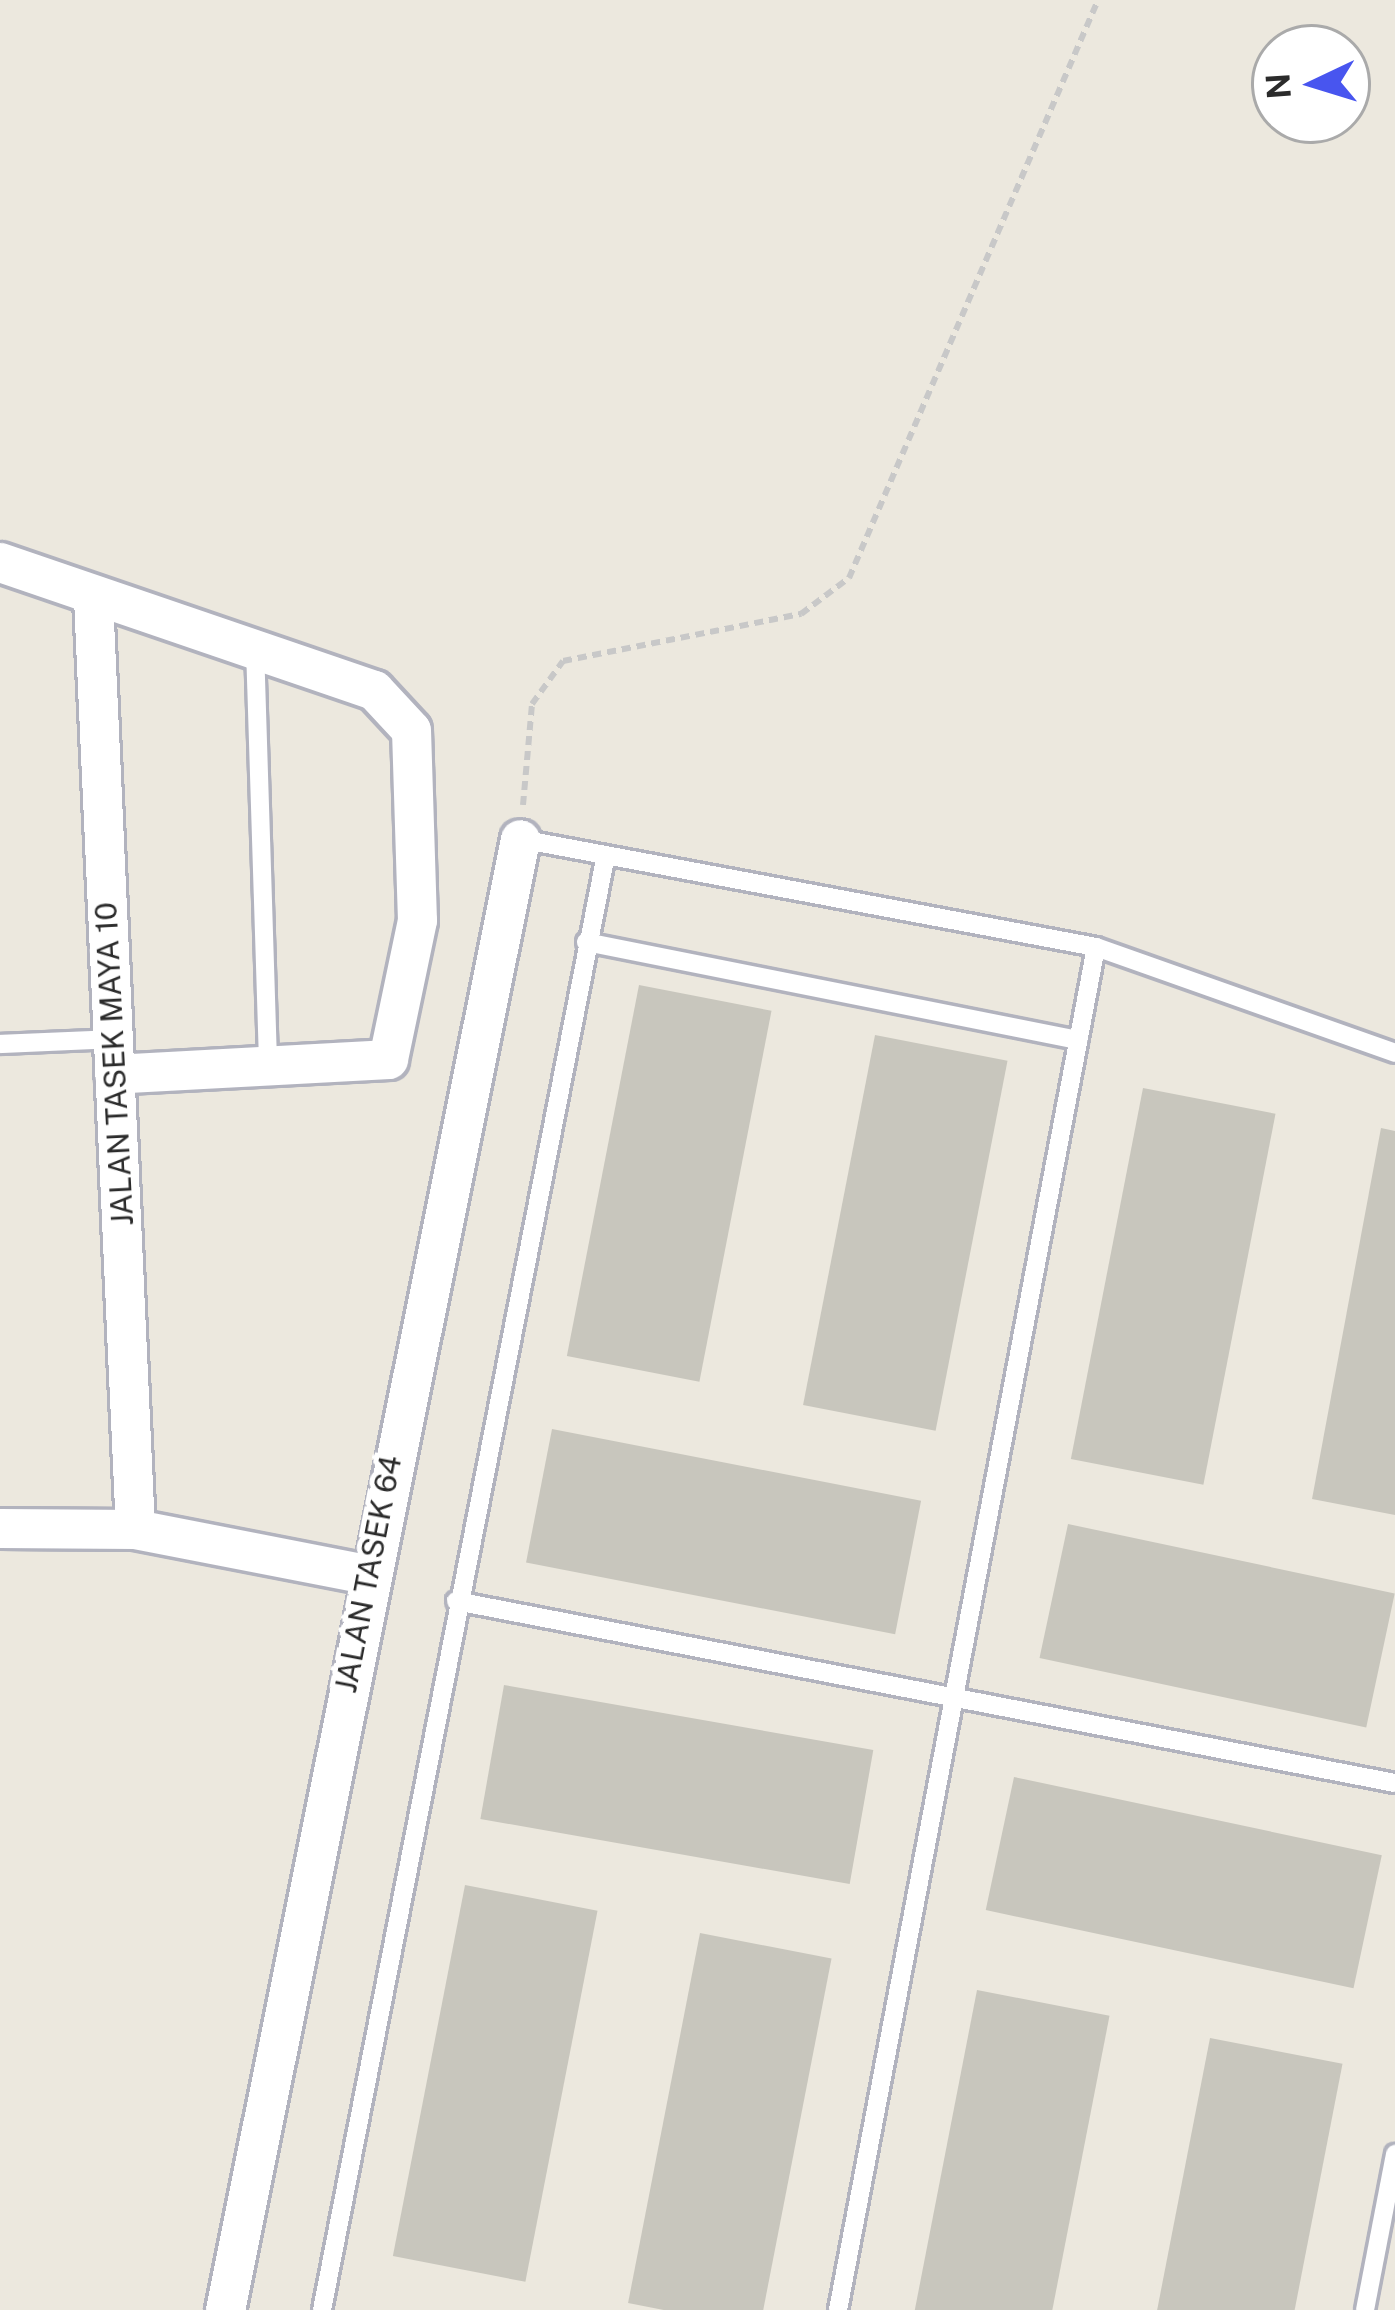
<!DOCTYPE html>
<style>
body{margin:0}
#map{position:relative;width:1395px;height:2310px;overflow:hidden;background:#ece8de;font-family:"Public Sans",sans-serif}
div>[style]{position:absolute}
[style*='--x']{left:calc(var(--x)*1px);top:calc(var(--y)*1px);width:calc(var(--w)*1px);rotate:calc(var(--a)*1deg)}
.building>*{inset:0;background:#c8c6bd;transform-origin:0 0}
.path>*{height:6px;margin-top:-3px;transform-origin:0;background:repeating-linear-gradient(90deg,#c8c8c8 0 9px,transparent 0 15px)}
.roads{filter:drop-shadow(3px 0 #b2b3be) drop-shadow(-3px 0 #b2b3be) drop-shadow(0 3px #b2b3be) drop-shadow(0 -3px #b2b3be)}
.lane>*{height:18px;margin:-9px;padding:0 9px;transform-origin:9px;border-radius:9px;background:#fff}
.street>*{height:39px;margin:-19.5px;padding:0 19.5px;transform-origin:19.5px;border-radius:19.5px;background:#fff}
span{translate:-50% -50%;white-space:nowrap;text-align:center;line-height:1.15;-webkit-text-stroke:10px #fff;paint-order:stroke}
.street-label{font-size:30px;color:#2b2b2b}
.north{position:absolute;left:1251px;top:24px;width:120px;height:120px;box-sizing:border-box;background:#fff;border:3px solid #aaa;border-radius:50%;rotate:266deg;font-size:33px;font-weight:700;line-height:48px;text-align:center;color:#2b2b2b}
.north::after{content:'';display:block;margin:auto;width:42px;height:54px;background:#4855ef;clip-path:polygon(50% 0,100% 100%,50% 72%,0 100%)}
</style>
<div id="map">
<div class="building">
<i style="left:639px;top:985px;width:135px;height:378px;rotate:11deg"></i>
<i style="left:875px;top:1035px;width:135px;height:377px;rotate:11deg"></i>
<i style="left:1143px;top:1088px;width:135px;height:378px;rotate:11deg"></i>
<i style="clip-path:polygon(1381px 1128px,1395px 1131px,1395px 1515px,1312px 1499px)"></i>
<i style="left:552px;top:1429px;width:376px;height:136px;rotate:11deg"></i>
<i style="left:1068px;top:1524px;width:334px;height:137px;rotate:12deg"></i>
<i style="left:504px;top:1685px;width:375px;height:136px;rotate:10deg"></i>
<i style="left:1014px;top:1777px;width:376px;height:136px;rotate:12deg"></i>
<i style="left:465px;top:1885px;width:135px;height:378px;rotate:11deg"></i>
<i style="left:700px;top:1933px;width:134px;height:377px;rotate:11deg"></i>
<i style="left:977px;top:1990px;width:135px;height:326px;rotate:11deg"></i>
<i style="left:1210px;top:2038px;width:135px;height:277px;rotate:11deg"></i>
</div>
<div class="path">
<i style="--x:523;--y:805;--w:101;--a:-84.9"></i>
<i style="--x:532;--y:704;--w:53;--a:-54.2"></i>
<i style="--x:563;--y:661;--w:243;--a:-11.2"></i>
<i style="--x:801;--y:614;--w:60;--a:-36.9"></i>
<i style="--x:849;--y:578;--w:629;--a:-66.69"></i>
</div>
<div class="roads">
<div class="lane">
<i style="--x:255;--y:647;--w:421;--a:88.2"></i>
<i style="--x:520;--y:839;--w:586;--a:10.62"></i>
<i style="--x:1096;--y:947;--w:317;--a:19.5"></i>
<i style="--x:586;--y:942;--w:502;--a:11.27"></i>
<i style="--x:0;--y:1044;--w:113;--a:-2.5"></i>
<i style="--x:456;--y:1601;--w:956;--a:10.97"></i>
<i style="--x:322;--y:2310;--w:1482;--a:-78.96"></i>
<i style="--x:838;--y:2310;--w:1387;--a:-79.28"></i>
<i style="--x:1365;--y:2310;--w:159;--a:-79.1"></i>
</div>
<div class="street">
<i style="--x:0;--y:562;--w:395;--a:18.9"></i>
<i style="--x:374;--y:690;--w:54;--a:47.2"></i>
<i style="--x:411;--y:730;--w:190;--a:88.2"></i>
<i style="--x:417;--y:920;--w:142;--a:101.8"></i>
<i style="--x:388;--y:1059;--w:274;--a:176.9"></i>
<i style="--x:93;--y:598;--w:932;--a:87.42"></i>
<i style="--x:0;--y:1528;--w:135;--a:0.4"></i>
<i style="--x:135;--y:1529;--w:236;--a:11"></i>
<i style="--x:225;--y:2310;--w:1500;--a:-78.66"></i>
</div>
</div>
<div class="street-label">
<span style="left:114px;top:1064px;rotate:-93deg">JALAN TASEK MAYA 10</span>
<span style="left:368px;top:1574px;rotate:-79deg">JALAN TASEK 64</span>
</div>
<div class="north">N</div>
</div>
